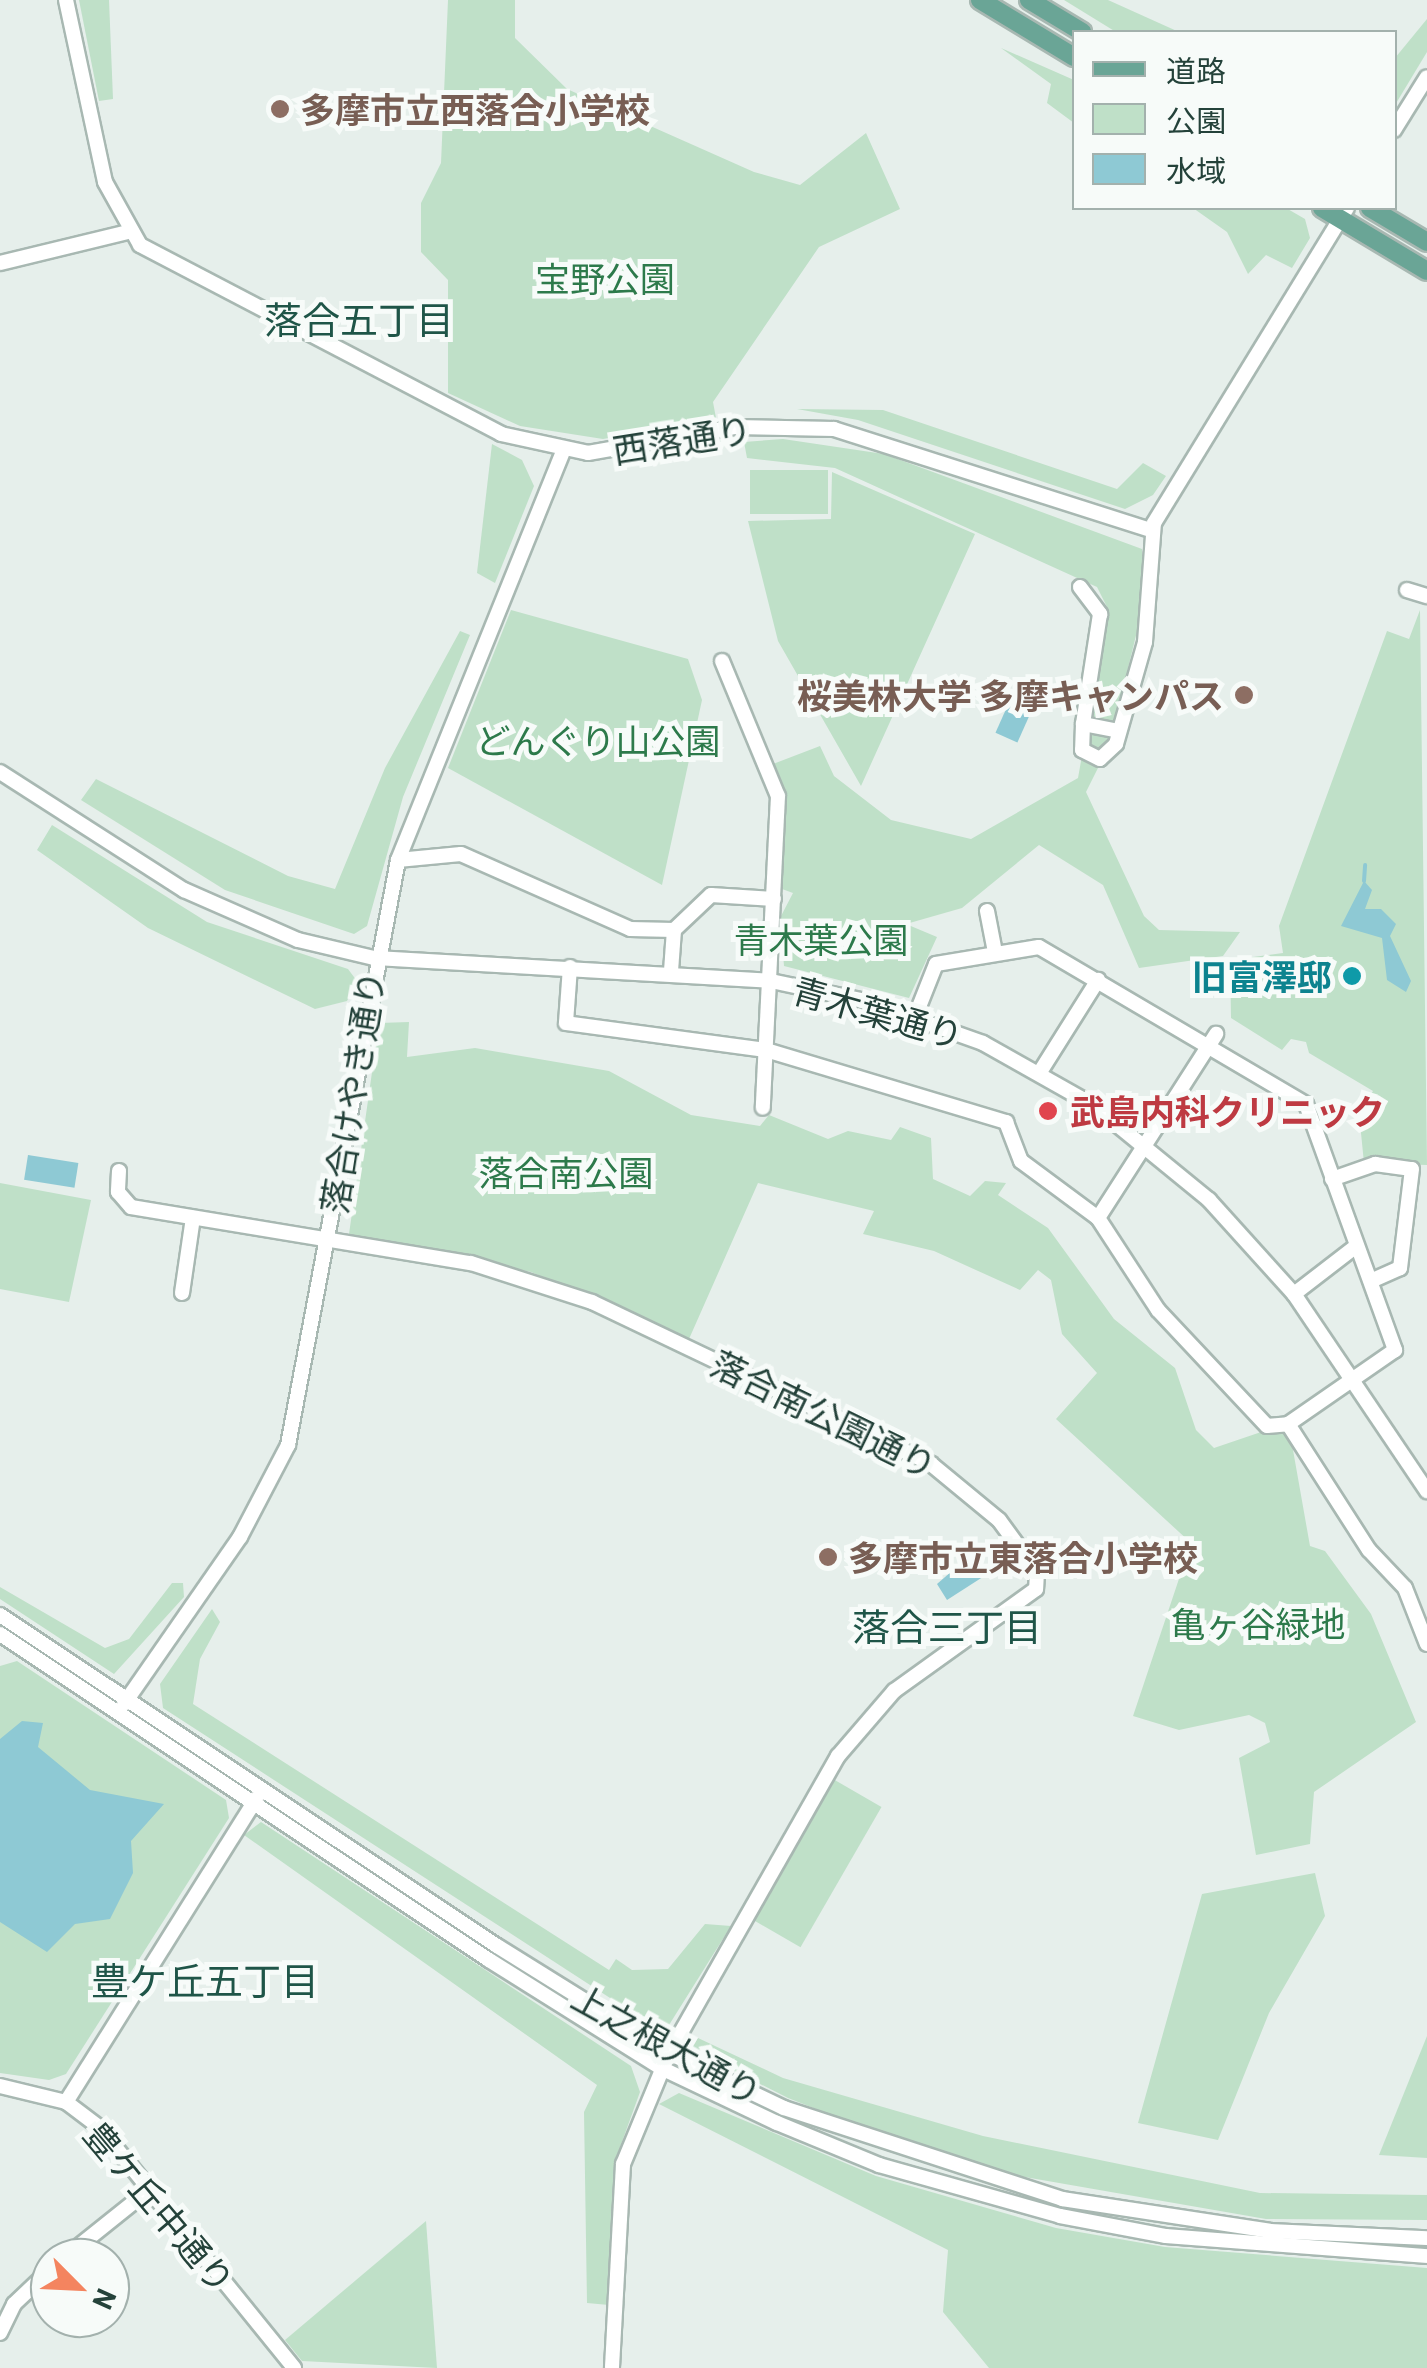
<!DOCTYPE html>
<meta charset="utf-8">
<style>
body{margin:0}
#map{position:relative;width:1427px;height:2368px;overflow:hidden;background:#e6efeb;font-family:Barlow,"Noto Sans JP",sans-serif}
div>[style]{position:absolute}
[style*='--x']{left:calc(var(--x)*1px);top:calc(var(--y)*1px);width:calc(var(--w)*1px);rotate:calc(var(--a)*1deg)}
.green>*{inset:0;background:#bfe0c8;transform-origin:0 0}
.water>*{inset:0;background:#8ec9d4;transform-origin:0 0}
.stream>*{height:4px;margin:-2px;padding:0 2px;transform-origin:2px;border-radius:2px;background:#8ec9d4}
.roads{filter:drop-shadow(2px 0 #a8b8b2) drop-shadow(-2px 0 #a8b8b2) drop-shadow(0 2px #a8b8b2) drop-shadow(0 -2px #a8b8b2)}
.minor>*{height:14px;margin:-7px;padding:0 7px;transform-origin:7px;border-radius:7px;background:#fff}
.major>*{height:18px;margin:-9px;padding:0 9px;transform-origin:9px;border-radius:9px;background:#6aa596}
.dots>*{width:28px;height:28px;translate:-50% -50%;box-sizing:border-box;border:5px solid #f7fbf9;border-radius:50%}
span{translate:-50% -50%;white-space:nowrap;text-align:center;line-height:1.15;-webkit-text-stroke:10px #f7fbf9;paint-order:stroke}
.education-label{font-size:35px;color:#785e54;font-weight:700}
.left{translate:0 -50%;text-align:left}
.right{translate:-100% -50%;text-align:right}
.park-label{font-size:35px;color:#2d7a4b}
.street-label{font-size:35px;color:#24423a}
.culture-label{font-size:35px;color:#0d838f;font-weight:700}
.health-label{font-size:35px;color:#be3a42;font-weight:700}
.neighbourhood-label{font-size:38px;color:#1f5548}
.legend{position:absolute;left:1072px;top:30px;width:325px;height:180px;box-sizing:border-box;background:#f7fbf9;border:2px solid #a3b1ad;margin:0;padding:12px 18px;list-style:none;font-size:30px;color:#24423a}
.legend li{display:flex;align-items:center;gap:20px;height:50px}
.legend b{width:50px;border:2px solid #a3b1ad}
.north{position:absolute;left:30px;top:2238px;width:100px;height:100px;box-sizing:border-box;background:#f7fbf9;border:2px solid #a3b1ad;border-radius:50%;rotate:114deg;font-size:28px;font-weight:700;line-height:40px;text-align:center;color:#24423a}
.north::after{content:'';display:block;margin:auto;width:35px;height:45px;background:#f4845f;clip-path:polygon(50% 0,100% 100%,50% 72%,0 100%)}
</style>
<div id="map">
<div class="green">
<i style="clip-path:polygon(79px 0,109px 0,113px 99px,99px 101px)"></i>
<i style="clip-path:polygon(448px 0,515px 0,515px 38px,567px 89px,754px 172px,800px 185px,866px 133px,900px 209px,819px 247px,713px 402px,716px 418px,603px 439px,520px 426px,448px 393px,448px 280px,421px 252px,421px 203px,441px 163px)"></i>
<i style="clip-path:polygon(1064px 0,1108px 0,1179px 32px,1116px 32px)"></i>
<i style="clip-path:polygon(1427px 19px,1427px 52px,1395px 105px,1395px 58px)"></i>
<i style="clip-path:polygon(1001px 48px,1074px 80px,1074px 123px,1047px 103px,1051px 84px)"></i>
<i style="clip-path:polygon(1193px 208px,1286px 208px,1305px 219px,1310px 238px,1292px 268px,1266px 255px,1248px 274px,1227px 232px)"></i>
<i style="clip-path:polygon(797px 409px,883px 410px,1117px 489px,1143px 463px,1166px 476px,1153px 495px,1125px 509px,858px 420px)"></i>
<i style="clip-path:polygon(783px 439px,884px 454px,1142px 549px,1142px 611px,1109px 746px,1086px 792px,1144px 916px,1159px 930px,1240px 932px,1223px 956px,1139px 968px,1103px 885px,1039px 845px,962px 908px,906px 924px,937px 937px,909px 998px,784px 966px,780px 918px,793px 893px,782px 889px,785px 795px,773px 764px,820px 746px,834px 776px,891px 820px,971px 839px,1078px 778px,1108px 609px,1097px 587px,835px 468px,747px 458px,744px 442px)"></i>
<i style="clip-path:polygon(492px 444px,522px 460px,534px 486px,495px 583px,477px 573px)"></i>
<i style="left:828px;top:470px;width:44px;height:78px;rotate:90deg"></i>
<i style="clip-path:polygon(832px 472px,975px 534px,861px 786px,778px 641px,748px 521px,831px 519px)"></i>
<i style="clip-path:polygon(511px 610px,688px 659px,702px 700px,662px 885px,448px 768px)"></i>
<i style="clip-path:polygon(1420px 610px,1427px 1165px,1364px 1163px,1359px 1113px,1373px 1091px,1309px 1053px,1306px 1042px,1291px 1039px,1282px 1050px,1231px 1018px,1230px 960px,1283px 953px,1279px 926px,1387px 631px,1409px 639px)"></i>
<i style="clip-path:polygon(460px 631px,470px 635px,403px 797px,367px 926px,354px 934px,225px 890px,81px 800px,96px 779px,288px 876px,335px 889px,385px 768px)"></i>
<i style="clip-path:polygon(52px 825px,207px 922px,348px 969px,357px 981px,347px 1001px,315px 1009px,148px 928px,37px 850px)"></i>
<i style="clip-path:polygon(409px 1022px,407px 1057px,475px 1048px,609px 1071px,691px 1115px,760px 1126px,769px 1115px,828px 1139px,848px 1131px,891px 1140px,900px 1127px,931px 1138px,933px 1179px,970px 1196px,985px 1181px,1006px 1183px,998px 1195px,1048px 1228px,1114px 1319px,1175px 1368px,1196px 1430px,1214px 1448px,1267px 1430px,1290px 1433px,1310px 1546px,1325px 1551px,1371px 1614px,1416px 1722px,1314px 1792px,1310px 1844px,1256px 1855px,1239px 1758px,1270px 1742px,1265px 1723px,1249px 1715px,1179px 1730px,1133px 1716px,1191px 1543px,1056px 1419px,1097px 1373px,1062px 1334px,1051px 1280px,1038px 1270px,1020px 1290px,934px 1251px,863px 1234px,874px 1211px,758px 1183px,689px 1339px,531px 1272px,349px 1234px,379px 1023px)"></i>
<i style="clip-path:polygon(0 1183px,91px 1200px,69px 1302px,0 1289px)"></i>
<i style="clip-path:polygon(172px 1583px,183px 1583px,184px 1597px,114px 1674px,0 1599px,0 1587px,105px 1648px,129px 1639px)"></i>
<i style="clip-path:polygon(212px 1609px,220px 1622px,200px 1659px,193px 1704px,609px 1970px,616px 1959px,632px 1970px,668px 1969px,705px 1924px,731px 1926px,664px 2033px,163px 1708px,160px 1684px)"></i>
<i style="clip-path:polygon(17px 1661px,226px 1800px,229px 1818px,66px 2074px,49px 2080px,0 2073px,0 1666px)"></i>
<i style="left:833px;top:1779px;width:56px;height:162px;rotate:30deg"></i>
<i style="clip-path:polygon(261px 1822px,631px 2066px,640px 2092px,615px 2161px,609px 2305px,587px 2303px,584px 2112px,597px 2085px,244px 1835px)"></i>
<i style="clip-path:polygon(1315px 1873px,1325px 1916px,1269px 2013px,1218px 2140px,1138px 2123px,1202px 1894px)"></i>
<i style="clip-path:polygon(1427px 2036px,1427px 2158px,1379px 2155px)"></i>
<i style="clip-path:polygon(698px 2038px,783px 2078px,983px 2136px,1260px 2193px,1427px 2195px,1427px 2220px,1266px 2219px,961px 2166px,788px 2098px,691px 2049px)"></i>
<i style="clip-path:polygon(679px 2093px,876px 2176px,1056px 2228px,1165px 2247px,1427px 2268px,1427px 2368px,989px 2368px,943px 2312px,948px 2250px,659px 2104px)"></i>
<i style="clip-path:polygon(426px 2221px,437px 2368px,302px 2361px,285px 2340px)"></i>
</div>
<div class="water">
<i style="left:1015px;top:689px;width:24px;height:48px;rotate:24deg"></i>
<i style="clip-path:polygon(1364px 881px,1372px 890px,1365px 909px,1381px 909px,1396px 924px,1390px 936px,1411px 981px,1406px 992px,1387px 980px,1382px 938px,1341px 926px)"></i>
<i style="left:28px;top:1155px;width:51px;height:25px;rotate:9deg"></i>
<i style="clip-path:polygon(975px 1551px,989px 1573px,947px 1600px,937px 1584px)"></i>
<i style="clip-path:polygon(22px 1721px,43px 1723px,38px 1747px,90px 1790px,164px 1804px,131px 1841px,133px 1873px,110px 1919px,75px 1924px,47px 1952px,0 1922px,0 1739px)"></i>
</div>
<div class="stream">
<i style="--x:1364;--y:881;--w:16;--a:-86"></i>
</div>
<div class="roads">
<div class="minor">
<i style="--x:66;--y:0;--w:186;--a:77.9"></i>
<i style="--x:105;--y:182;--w:72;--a:60.9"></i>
<i style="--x:140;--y:245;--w:407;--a:27.6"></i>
<i style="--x:501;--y:434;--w:89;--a:12.3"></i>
<i style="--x:588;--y:453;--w:150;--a:-10"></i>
<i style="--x:736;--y:427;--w:98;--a:1.2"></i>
<i style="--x:834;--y:429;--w:333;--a:17.7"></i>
<i style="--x:1394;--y:130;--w:62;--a:-58.1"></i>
<i style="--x:0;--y:263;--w:132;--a:-13.6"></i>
<i style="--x:1080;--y:587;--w:34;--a:53"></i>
<i style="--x:1100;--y:614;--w:111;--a:98.8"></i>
<i style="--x:1407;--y:590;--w:21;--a:17"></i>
<i style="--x:722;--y:661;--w:146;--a:67.5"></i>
<i style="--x:778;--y:796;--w:312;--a:92.8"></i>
<i style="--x:1119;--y:731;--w:37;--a:-169"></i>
<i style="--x:1083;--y:724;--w:26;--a:92"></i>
<i style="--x:1082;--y:750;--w:20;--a:27"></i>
<i style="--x:1100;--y:759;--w:22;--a:-43"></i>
<i style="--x:1116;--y:744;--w:106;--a:-74.1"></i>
<i style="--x:1145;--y:642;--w:119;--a:-85.7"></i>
<i style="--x:1154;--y:523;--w:369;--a:-58.5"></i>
<i style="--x:0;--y:772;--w:219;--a:32.7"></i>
<i style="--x:184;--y:890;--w:124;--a:23.7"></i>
<i style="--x:298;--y:940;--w:78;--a:13.3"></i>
<i style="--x:374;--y:958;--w:398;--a:3.3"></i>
<i style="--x:771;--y:981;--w:96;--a:12"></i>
<i style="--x:865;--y:1001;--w:125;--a:19.6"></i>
<i style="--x:983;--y:1043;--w:126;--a:29.4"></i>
<i style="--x:1093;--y:1105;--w:150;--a:39.3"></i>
<i style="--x:1209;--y:1200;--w:127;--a:47.9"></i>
<i style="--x:1294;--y:1294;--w:238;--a:56"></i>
<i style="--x:398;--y:860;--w:63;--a:-5.4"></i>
<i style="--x:461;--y:854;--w:185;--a:23.9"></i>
<i style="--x:630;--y:929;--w:44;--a:1.3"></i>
<i style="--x:674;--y:930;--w:51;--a:-43.4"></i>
<i style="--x:711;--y:895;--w:63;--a:3.6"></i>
<i style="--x:987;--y:911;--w:42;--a:79"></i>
<i style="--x:570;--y:967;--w:56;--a:94.1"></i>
<i style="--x:566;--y:1023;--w:202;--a:7.7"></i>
<i style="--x:766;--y:1050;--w:251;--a:16.7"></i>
<i style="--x:1006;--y:1122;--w:42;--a:69"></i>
<i style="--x:1021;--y:1161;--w:96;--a:36.5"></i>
<i style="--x:1098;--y:1218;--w:110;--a:56.9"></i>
<i style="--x:1158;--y:1310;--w:159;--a:46.8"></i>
<i style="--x:1267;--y:1426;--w:21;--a:-5"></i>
<i style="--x:1288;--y:1424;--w:150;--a:57.3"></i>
<i style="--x:1369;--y:1550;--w:52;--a:46.5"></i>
<i style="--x:1405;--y:1588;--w:60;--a:68.6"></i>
<i style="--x:671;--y:971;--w:41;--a:-85.8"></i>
<i style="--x:915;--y:1017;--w:57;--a:-68.4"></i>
<i style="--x:936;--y:964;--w:104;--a:-9.4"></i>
<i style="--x:1039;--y:947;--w:310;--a:30.5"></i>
<i style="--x:1306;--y:1104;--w:262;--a:70.1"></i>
<i style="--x:1395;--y:1350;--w:130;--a:145.3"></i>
<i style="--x:1040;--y:1072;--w:109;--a:-57.8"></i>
<i style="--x:119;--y:1171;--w:21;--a:93"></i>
<i style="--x:118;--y:1192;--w:20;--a:49"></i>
<i style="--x:131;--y:1207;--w:345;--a:9.4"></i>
<i style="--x:471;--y:1263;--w:127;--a:17.9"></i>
<i style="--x:592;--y:1302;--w:376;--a:25.5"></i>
<i style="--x:931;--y:1464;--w:88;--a:39.5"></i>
<i style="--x:999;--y:1520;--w:64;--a:53.8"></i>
<i style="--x:1037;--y:1572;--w:17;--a:93"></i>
<i style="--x:1036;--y:1589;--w:175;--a:144.3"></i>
<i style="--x:894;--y:1691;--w:86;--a:130.7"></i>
<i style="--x:838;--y:1756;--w:342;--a:119.6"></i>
<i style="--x:669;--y:2053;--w:120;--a:112.5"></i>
<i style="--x:623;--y:2164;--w:204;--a:93.1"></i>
<i style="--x:1332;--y:1179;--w:46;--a:-19.2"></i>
<i style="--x:1375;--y:1164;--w:37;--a:8"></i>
<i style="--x:1412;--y:1169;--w:100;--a:96.9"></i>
<i style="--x:1400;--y:1268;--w:32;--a:156"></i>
<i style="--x:1098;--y:1218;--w:219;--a:-57.3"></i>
<i style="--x:182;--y:1293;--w:76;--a:-81.7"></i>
<i style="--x:1294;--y:1294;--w:77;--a:-37.6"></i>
<i style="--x:0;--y:1615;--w:597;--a:33.66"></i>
<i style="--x:497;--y:1946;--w:203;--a:31.9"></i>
<i style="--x:669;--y:2053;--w:127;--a:25.6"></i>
<i style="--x:784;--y:2108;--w:293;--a:18.1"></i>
<i style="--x:1062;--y:2199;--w:210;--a:8.7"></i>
<i style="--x:1270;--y:2231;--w:157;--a:2.6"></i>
<i style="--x:0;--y:1634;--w:588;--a:33.69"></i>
<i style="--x:489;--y:1960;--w:203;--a:32.1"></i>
<i style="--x:661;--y:2068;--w:128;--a:25.4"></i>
<i style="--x:777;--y:2123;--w:110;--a:22.4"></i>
<i style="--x:879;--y:2165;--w:188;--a:15.7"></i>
<i style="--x:1060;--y:2216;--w:108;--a:10.7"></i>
<i style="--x:1166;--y:2236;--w:262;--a:4.4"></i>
<i style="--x:124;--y:1704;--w:203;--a:-55.2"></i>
<i style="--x:240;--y:1537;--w:104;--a:-62.4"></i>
<i style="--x:288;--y:1445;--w:595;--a:-79.35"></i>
<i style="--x:398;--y:860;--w:441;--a:-68"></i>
<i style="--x:0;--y:2086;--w:68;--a:13.6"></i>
<i style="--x:66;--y:2102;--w:41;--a:37.1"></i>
<i style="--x:99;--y:2127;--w:310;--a:51"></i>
<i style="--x:66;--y:2102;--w:359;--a:-57.9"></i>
<i style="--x:64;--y:2258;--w:109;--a:-38.7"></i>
<i style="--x:0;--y:2333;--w:32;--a:-64"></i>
<i style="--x:14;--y:2304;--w:50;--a:-43.4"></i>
</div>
<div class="major">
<i style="--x:980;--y:0;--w:110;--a:31.2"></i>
<i style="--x:1029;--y:0;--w:62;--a:31.1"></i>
<i style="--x:1322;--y:208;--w:122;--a:31"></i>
<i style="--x:1370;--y:208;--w:66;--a:30.8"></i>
</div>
</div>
<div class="dots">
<i style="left:280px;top:109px;background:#8d6e63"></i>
<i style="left:1244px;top:695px;background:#8d6e63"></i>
<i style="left:1352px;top:976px;background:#0f9aa8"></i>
<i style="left:1048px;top:1111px;background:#e0444e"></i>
<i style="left:828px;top:1557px;background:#8d6e63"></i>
</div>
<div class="education-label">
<span class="left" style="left:300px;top:109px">多摩市立西落合小学校</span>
<span class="right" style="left:1224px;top:695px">桜美林大学 多摩キャンパス</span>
<span class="left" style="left:848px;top:1557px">多摩市立東落合小学校</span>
</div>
<div class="park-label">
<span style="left:605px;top:278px">宝野公園</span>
<span style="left:598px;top:740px">どんぐり山公園</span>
<span style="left:821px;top:939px">青木葉公園</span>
<span style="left:566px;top:1172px">落合南公園</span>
<span style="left:1258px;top:1623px">亀ヶ谷緑地</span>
</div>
<div class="street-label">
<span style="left:682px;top:439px;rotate:-9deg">西落通り</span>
<span style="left:878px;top:1012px;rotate:16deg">青木葉通り</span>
<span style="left:352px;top:1092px;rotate:-81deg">落合けやき通り</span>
<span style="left:824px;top:1414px;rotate:26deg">落合南公園通り</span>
<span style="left:667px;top:2044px;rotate:29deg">上之根大通り</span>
<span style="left:160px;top:2207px;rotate:50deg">豊ケ丘中通り</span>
</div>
<div class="culture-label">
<span class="right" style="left:1332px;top:976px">旧富澤邸</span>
</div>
<div class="health-label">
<span class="left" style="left:1070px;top:1111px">武島内科クリニック</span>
</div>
<div class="neighbourhood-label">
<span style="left:359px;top:320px">落合五丁目</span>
<span style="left:947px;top:1627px">落合三丁目</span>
<span style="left:205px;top:1981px">豊ケ丘五丁目</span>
</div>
<ul class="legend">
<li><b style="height:12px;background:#6aa596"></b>道路</li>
<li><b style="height:28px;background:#bfe0c8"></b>公園</li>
<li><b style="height:28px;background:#8ec9d4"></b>水域</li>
</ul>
<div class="north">N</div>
</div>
